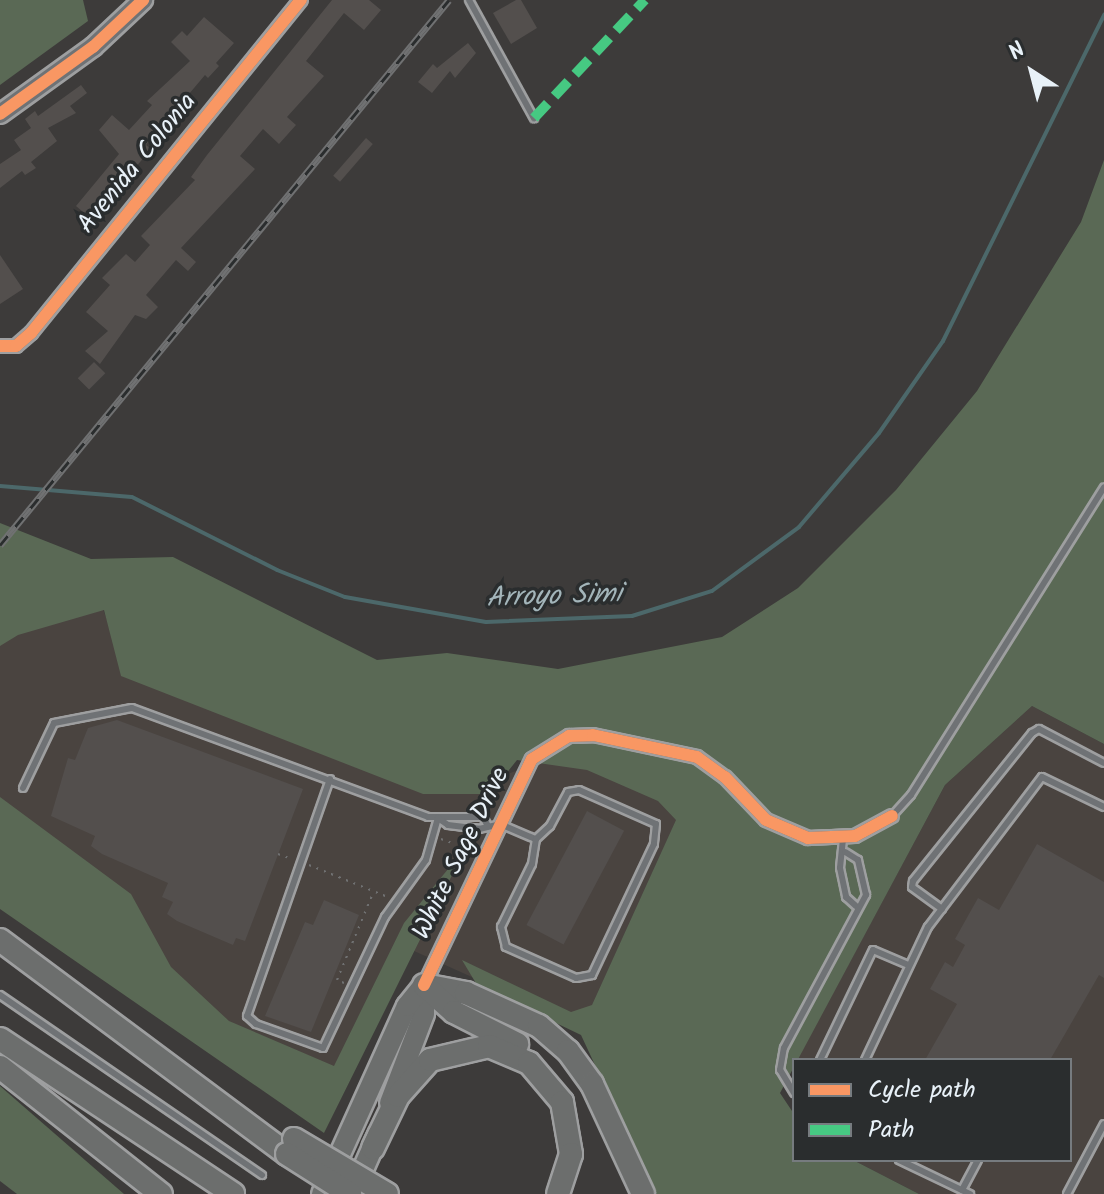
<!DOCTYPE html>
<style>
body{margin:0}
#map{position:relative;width:1104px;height:1194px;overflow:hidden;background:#3d3b3a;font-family:Kalam,sans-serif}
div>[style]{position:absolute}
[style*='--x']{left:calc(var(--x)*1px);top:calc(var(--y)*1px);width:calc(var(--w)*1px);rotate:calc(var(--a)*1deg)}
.built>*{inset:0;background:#4a4440}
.green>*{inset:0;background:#5a6955}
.stream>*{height:4px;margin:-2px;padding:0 2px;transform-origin:2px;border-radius:2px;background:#4c686a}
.building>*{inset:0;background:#534f4d;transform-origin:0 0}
.path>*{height:2px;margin-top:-1px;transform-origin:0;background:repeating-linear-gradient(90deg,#707172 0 2px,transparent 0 8px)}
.roads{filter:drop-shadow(2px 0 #9e9fa0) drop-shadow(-2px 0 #9e9fa0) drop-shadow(0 2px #9e9fa0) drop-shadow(0 -2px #9e9fa0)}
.lane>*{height:6px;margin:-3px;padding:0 3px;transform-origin:3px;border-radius:3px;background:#6f7275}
.street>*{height:12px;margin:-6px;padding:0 6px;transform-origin:6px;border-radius:6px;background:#6f7275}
.secondary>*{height:18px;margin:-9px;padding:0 9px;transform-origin:9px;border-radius:9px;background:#6f7275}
.primary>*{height:20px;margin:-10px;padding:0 10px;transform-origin:10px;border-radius:10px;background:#6c6e6d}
.highway>*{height:22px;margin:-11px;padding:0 11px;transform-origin:11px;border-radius:11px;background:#6c6e6d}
.rail>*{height:7px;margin-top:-3.5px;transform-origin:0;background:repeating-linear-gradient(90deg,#2a2d2e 0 12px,#707172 0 24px);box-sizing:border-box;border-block:2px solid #707172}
.bridges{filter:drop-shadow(2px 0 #9e9fa0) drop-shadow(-2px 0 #9e9fa0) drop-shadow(0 2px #9e9fa0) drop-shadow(0 -2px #9e9fa0)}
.highway-bridge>*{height:22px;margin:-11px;padding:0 11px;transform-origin:11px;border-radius:11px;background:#6c6e6d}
.quiet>*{height:10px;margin-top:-5px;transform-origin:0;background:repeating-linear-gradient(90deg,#46c982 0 20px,transparent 0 30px)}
.cycleway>*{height:12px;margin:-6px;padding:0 6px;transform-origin:6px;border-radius:6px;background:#f99763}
span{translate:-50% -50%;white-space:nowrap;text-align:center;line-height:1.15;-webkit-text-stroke:7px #2a2d2e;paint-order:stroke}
.street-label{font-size:26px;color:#e8f1f8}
.water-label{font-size:28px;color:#a3b5ba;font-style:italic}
.legend{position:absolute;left:792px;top:1058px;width:280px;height:104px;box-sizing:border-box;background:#2a2d2e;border:2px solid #767b7f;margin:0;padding:10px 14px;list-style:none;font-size:24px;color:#e8f1f8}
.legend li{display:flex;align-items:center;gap:16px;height:40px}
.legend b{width:40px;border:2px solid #767b7f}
.north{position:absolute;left:992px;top:32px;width:80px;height:80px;-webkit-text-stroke:6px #2a2d2e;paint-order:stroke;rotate:324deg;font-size:22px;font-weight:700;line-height:32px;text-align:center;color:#e8f1f8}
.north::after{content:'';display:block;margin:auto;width:28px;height:36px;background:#e8f1f8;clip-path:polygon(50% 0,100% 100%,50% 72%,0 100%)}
</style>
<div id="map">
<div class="built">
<i style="clip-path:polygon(101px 604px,125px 668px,480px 784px,560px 755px,683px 811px,587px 1029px,403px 946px,333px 1085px,218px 1026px,0 808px,0 638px)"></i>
<i style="clip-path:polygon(1032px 706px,1104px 744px,1104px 1194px,919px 1194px,853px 1160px,1070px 1160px,1070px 1060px,797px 1060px,945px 785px)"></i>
</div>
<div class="green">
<i style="clip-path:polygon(0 0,83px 0,88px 21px,0 85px)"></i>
<i style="clip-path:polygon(1104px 160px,1104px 744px,1032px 706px,945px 785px,780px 1093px,794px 1114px,794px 1160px,853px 1160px,919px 1194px,655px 1194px,581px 1035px,477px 985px,462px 960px,571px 1012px,592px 1005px,676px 820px,658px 801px,587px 770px,517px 760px,490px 794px,423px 794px,121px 676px,104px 610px,18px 635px,0 646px,0 523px,91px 559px,173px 557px,377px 660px,447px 653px,558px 669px,722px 637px,798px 588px,896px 490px,977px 391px,1081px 222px)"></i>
<i style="clip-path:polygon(0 797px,131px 894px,171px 967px,229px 1021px,334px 1066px,404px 923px,466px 847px,324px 1133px,0 909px)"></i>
<i style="clip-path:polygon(0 1086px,124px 1194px,17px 1194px,0 1181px)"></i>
</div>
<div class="stream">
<i style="--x:0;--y:486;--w:132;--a:4.8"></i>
<i style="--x:132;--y:497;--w:162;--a:26.7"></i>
<i style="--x:277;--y:570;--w:73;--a:21.7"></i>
<i style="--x:345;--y:597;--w:143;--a:10.1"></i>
<i style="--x:486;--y:622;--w:146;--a:-2.4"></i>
<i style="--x:632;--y:616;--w:84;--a:-17.4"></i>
<i style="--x:712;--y:591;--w:108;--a:-36.3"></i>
<i style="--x:799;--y:527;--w:123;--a:-49.6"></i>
<i style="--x:879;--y:433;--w:112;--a:-55.2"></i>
<i style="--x:943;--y:341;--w:364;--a:-63.7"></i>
</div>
<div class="building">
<i style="clip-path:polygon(332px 0,369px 0,381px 10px,364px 30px,344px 13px,306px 61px,324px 76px,287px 117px,296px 125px,279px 144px,263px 129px,240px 156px,255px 169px,181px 248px,196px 262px,188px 271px,176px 260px,146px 295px,158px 307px,146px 319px,135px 315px,100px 364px,85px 351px,108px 331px,86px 312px,110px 285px,102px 278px,126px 254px,135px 262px,150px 245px,141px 236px,195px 180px,191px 177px,207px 155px)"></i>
<i style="clip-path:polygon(516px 0,521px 0,537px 28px,511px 44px,493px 13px)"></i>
<i style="clip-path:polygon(204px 17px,234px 43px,216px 63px,219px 66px,208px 78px,205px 75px,146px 145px,151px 149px,135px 168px,131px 164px,90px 218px,76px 206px,119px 154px,99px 130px,112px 115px,129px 130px,152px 105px,147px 101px,190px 61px,171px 42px,182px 31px,187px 36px)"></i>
<i style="clip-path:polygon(468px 43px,476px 53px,455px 78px,450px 71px,432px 93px,418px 82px,433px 64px,437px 68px)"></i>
<i style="clip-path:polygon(81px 85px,87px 93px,70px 106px,76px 113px,48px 128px,57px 141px,31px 162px,36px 168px,25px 175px,22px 171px,0 188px,0 164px,21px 150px,14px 140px,31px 128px,25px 119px,35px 111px,38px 116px)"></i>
<i style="left:366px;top:138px;width:9px;height:50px;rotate:41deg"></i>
<i style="clip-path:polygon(0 255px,23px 289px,0 304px)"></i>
<i style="left:94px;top:362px;width:16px;height:23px;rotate:45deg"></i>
<i style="clip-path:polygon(117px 720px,303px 789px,245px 941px,236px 938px,233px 945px,177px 921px,167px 914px,173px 902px,162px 897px,168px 883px,102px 854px,91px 846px,95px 836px,51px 816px,68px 758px,75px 760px,88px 728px)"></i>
<i style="left:587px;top:811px;width:42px;height:129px;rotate:28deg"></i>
<i style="clip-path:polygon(1037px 844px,1104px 882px,1104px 978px,1099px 975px,1050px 1060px,925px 1060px,957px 1004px,930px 989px,945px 962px,953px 967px,965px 945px,955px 939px,978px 898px,999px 910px)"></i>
<i style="clip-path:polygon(324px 900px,359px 915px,311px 1032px,265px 1016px,305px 922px,313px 925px)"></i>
</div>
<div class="path">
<i style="--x:441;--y:839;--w:12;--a:20"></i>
<i style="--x:278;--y:854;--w:15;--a:20"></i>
<i style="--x:309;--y:865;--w:85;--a:22.1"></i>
<i style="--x:344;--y:983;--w:8;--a:-157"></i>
<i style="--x:337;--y:980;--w:94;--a:-67.5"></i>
</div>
<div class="roads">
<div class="lane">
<i style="--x:469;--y:0;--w:135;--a:61.2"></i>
<i style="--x:330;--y:779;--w:251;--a:109.3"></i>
<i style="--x:247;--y:1016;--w:12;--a:42"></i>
<i style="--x:256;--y:1024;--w:71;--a:19.7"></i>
<i style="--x:323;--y:1048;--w:145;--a:-64.7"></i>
<i style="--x:385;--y:917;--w:70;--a:-54.3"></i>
<i style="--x:426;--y:860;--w:44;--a:-74.1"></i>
<i style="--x:23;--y:788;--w:72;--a:-64.5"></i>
<i style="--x:54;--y:723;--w:79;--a:-10.9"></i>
<i style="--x:132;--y:708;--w:315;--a:20.2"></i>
<i style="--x:428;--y:817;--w:55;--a:0"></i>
<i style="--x:483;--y:817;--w:10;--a:61"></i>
<i style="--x:892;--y:816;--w:28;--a:-48"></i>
<i style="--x:911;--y:795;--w:363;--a:-57.9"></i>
<i style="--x:438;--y:818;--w:12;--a:35"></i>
<i style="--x:448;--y:825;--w:31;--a:7"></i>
<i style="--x:479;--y:829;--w:22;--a:-13"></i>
<i style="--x:500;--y:824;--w:39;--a:23"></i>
<i style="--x:536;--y:839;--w:19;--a:-43"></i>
<i style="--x:550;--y:826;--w:38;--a:-62"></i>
<i style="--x:568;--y:792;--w:11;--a:-10"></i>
<i style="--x:579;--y:790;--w:84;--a:23.8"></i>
<i style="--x:656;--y:824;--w:20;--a:96"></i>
<i style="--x:654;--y:844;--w:145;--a:115.3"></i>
<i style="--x:592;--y:975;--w:16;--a:169"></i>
<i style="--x:576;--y:978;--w:77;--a:-156.1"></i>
<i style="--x:506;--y:947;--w:21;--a:-104"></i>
<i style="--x:501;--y:927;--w:70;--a:-63.8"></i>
<i style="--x:532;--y:864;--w:25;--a:-81"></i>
<i style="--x:843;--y:839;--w:29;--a:96"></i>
<i style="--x:840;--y:868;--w:30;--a:78"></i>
<i style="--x:846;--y:897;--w:13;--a:42"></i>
<i style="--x:942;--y:909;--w:37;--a:-144"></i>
<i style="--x:912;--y:887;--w:6;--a:-81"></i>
<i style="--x:913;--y:881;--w:190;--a:-51.2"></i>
<i style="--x:1032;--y:733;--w:8;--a:-30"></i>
<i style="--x:1039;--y:729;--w:73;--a:27.6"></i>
<i style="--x:0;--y:995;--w:318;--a:34.5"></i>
<i style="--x:820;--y:1060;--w:122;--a:-64.3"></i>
<i style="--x:873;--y:950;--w:39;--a:23"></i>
<i style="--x:865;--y:1060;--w:147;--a:-64.7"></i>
<i style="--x:928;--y:927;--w:188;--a:-52.8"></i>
<i style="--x:1042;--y:777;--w:69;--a:25.8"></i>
<i style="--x:794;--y:1093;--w:27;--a:-121"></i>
<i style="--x:780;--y:1070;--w:22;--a:-80"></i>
<i style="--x:784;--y:1048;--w:174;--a:-61.8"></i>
<i style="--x:866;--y:895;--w:36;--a:-103"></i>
<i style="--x:858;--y:860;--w:15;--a:-148"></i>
<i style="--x:899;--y:1160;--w:79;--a:25.6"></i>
<i style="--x:962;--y:1190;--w:34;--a:-62"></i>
<i style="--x:1067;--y:1194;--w:79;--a:-62.1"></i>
</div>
<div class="street">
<i style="--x:0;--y:346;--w:16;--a:0"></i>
<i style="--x:16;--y:346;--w:20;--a:-41"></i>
<i style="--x:31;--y:333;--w:429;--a:-51"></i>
<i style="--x:424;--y:985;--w:250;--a:-64.5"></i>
<i style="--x:532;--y:759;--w:44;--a:-31.9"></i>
<i style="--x:569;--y:736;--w:24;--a:-2"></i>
<i style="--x:593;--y:735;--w:106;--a:11.9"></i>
<i style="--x:697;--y:757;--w:34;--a:36"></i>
<i style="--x:725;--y:777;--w:59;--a:46.4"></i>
<i style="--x:766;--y:820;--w:46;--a:23.2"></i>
<i style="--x:808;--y:838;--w:47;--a:-2.4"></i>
<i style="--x:855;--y:836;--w:42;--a:-28.4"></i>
</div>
<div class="secondary">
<i style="--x:0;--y:114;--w:115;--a:-35.8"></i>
<i style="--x:93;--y:47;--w:69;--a:-43.2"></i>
</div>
<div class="primary">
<i style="--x:390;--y:1103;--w:95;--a:-69.1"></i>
<i style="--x:424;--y:1014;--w:29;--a:-90"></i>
<i style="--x:353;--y:1192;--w:64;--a:-66.2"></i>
<i style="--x:322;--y:1194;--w:206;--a:-65.7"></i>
<i style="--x:407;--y:1006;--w:27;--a:-51"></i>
</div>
<div class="highway">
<i style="--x:0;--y:940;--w:358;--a:36.7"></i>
<i style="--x:424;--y:985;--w:43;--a:10.8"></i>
<i style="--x:466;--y:993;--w:80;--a:24.3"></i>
<i style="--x:539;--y:1026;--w:38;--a:41"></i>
<i style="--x:568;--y:1051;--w:41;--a:54"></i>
<i style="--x:592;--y:1084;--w:121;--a:65.1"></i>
<i style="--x:425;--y:986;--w:39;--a:42"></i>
<i style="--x:454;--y:1012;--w:71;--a:26.9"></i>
<i style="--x:0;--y:1039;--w:280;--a:33.6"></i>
<i style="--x:0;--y:1067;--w:205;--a:38.3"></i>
<i style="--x:373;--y:1148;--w:58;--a:-64.3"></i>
<i style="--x:398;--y:1096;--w:48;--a:-48.4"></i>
<i style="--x:430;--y:1060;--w:61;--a:-13.3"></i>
<i style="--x:489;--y:1046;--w:43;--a:23"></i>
<i style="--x:529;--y:1063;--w:51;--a:49.8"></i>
<i style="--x:562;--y:1102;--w:53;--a:80.2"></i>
<i style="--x:571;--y:1154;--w:42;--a:108"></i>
</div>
</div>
<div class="rail">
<i style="--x:0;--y:545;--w:706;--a:-50.52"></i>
</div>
<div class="bridges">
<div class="highway-bridge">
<i style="--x:294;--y:1139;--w:108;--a:30.6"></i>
<i style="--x:287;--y:1154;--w:75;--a:32.4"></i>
</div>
</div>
<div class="quiet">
<i style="--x:534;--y:118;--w:162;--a:-46.8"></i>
</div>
<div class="cycleway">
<i style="--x:0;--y:114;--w:115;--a:-35.8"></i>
<i style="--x:93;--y:47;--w:69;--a:-43.2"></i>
<i style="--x:0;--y:346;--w:16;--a:0"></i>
<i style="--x:16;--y:346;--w:20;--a:-41"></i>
<i style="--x:31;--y:333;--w:429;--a:-51"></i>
<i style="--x:424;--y:985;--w:250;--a:-64.5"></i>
<i style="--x:532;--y:759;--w:44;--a:-31.9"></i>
<i style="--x:569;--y:736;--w:24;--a:-2"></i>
<i style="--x:593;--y:735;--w:106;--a:11.9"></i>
<i style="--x:697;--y:757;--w:34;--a:36"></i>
<i style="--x:725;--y:777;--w:59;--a:46.4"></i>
<i style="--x:766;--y:820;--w:46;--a:23.2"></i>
<i style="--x:808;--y:838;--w:47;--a:-2.4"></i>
<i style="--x:855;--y:836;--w:42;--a:-28.4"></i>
</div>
<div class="street-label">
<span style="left:138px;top:164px;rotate:-51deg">Avenida Colonia</span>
<span style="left:462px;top:854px;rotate:-64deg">White Sage Drive</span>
</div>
<div class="water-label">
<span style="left:554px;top:597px;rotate:-2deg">Arroyo Simi</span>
</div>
<ul class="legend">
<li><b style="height:10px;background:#f99763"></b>Cycle path</li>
<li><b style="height:10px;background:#46c982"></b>Path</li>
</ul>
<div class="north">N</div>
</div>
